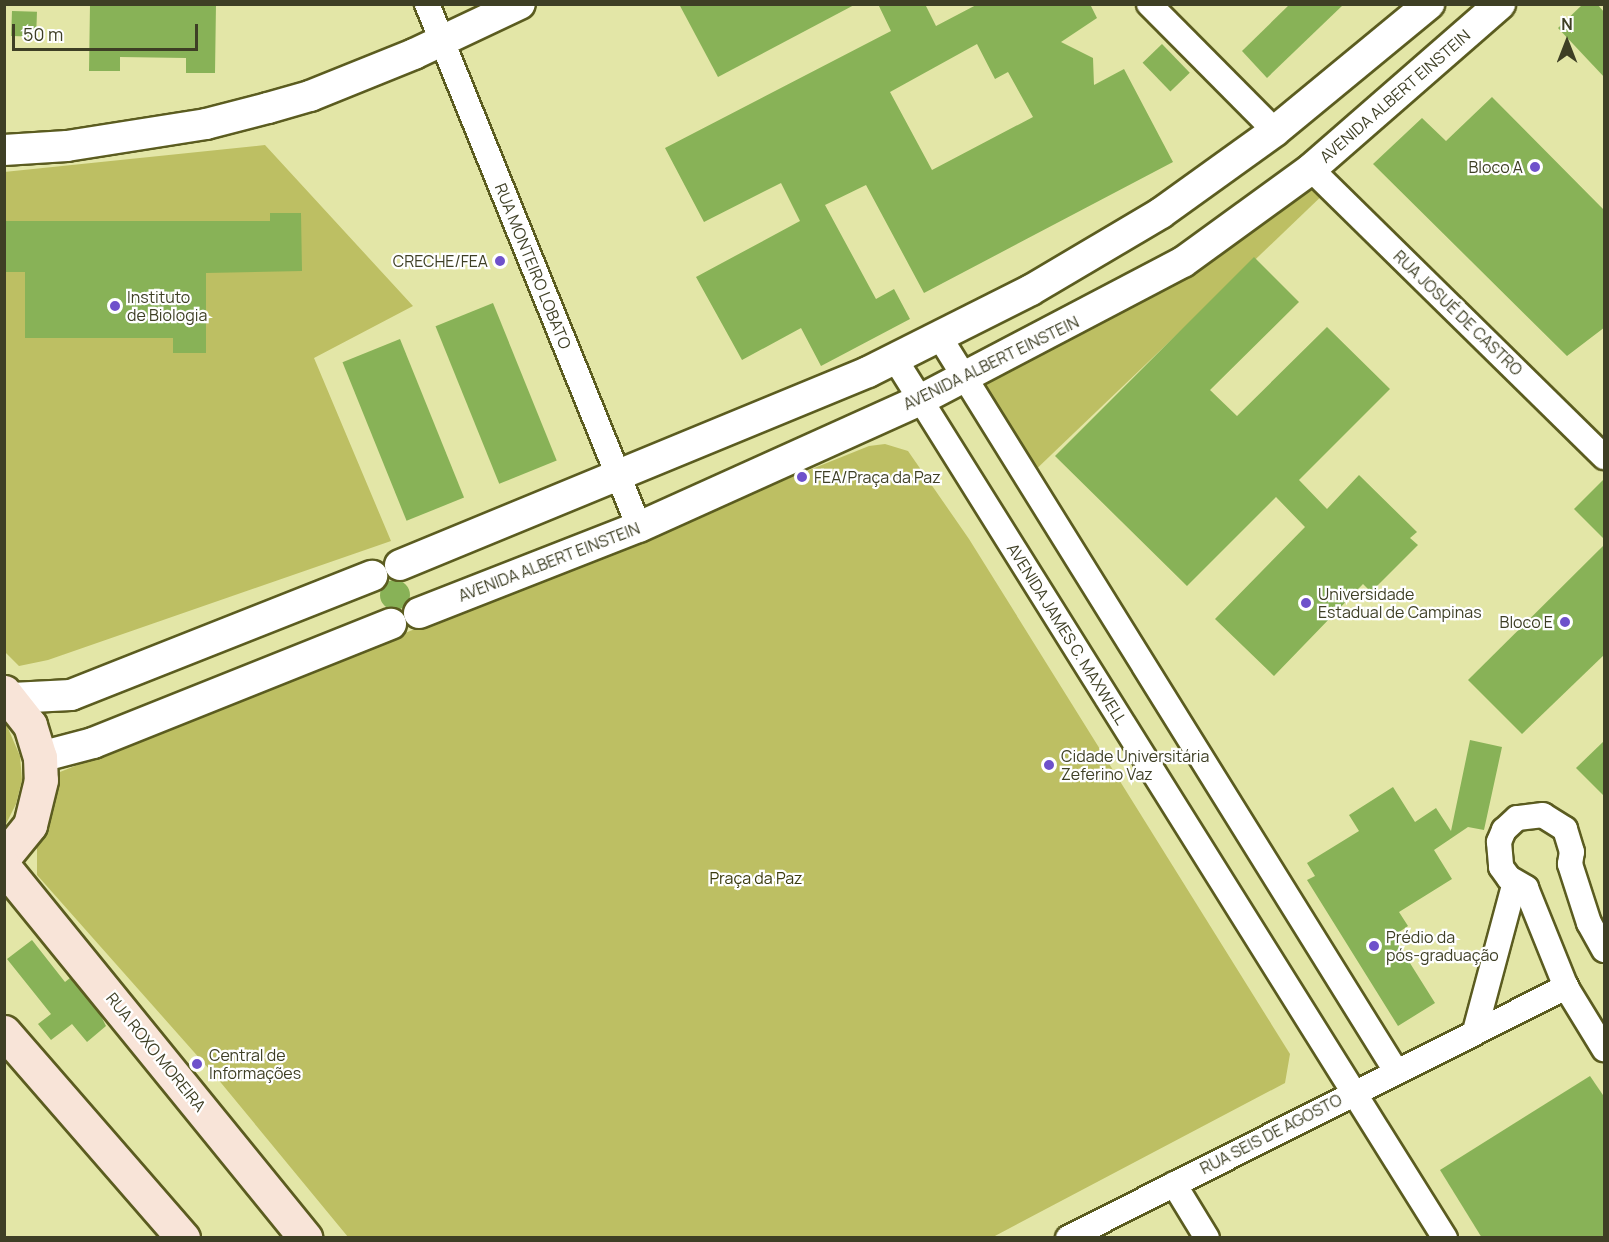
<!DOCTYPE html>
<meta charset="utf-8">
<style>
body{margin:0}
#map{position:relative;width:1609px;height:1242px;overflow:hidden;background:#e3e6a7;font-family:Manrope,sans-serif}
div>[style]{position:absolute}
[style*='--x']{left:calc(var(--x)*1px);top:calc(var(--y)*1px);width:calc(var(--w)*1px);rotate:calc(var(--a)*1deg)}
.green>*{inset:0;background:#bdbf63}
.building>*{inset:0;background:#88b257;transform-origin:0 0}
.round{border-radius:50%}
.roads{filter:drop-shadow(2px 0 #5b5c20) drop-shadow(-2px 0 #5b5c20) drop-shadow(0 2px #5b5c20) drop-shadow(0 -2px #5b5c20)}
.minor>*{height:24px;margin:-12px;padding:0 12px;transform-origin:12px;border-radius:12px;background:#fff}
.tertiary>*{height:30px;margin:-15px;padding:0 15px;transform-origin:15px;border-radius:15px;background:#fff}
.secondary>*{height:33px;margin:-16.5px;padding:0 16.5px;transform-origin:16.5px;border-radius:16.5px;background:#f8e4d8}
.dots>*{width:16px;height:16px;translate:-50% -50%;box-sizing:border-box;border:3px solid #fff;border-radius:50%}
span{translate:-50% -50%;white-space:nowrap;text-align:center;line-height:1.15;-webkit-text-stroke:4.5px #fff;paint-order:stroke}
.street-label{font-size:16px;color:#3e3f25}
.poi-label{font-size:16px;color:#3e3f25}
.right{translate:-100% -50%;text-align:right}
.left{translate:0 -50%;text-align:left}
.park-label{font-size:16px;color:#3b3b0f}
.frame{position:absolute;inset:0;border:6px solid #3e3f25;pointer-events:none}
.north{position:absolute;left:1537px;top:12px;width:60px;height:60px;-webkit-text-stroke:4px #fff;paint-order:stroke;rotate:0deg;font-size:16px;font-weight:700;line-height:24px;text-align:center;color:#3e3f25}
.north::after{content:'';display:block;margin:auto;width:21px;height:27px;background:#3e3f25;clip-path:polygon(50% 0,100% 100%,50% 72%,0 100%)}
.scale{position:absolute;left:12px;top:24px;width:186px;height:27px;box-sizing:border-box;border:3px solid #3e3f25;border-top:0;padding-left:8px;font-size:18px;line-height:21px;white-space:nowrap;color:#3e3f25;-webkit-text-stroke:4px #fff;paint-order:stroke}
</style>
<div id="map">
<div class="green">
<i style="clip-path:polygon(265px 145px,413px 306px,314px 358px,391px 541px,48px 660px,19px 666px,5px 652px,4px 172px)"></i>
<i style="clip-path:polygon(1311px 169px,1330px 188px,1027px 478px,964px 377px)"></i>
<i style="clip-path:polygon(885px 444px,908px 451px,969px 539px,1290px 1054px,1285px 1083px,993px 1237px,348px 1237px,217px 1078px,37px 875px,37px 838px,55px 774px,869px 446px)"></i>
<i style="clip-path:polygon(4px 719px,20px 756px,22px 780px,16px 804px,5px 826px)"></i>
</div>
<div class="building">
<i style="clip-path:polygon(90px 4px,216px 4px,215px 73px,186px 73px,186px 58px,120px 57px,120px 71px,89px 71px)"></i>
<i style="clip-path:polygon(679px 4px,856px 4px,718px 77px)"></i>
<i style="clip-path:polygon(evenodd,878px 4px,925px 4px,936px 26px,978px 4px,1090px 4px,1097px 18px,1061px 42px,1093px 58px,1094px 85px,1124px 69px,1173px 162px,924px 293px,866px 185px,825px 205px,876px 299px,894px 289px,910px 319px,821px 366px,801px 328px,742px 360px,696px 277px,800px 221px,781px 183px,704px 222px,665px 148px,891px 31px,878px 4px,977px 44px,995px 79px,1008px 72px,1033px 117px,932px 170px,890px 92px,977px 44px)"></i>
<i style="clip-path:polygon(1290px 4px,1344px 4px,1267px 78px,1242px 51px)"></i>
<i style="clip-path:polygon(1583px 4px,1597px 4px,1605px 13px,1605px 78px,1558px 28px)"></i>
<i style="left:12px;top:11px;width:25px;height:25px;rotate:2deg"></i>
<i style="left:1162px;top:44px;width:40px;height:27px;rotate:46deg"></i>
<i style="clip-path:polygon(1492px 97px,1605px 211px,1605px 327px,1567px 356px,1373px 164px,1422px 118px,1446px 141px)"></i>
<i style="clip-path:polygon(270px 213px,301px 213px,302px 271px,206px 273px,206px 353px,173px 353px,173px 338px,25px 338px,25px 272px,4px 272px,4px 221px,270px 221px)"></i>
<i style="clip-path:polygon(1254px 257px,1299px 302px,1210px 390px,1237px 416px,1327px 327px,1390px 389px,1299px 480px,1327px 509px,1359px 475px,1417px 532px,1410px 538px,1418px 545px,1371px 592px,1363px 584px,1274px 676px,1215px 619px,1305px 527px,1276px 497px,1187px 586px,1055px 456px)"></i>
<i style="left:493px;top:303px;width:170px;height:62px;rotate:68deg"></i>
<i style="left:400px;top:339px;width:171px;height:62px;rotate:68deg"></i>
<i style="clip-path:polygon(1605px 478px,1605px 540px,1574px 509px)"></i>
<i style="clip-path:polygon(1605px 544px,1605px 654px,1522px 734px,1468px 680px)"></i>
<i class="round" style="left:380px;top:580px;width:30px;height:30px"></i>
<i style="clip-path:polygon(1470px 740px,1502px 747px,1484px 830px,1468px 827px,1434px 850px,1452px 879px,1399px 912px,1408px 926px,1393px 936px,1435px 1003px,1398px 1026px,1307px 880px,1315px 876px,1307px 863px,1359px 831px,1349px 815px,1393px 787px,1415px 822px,1436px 808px,1451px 831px)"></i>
<i style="clip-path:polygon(1605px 740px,1605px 797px,1576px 768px)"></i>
<i style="clip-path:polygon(32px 940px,65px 982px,70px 978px,100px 1014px,106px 1026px,87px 1042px,72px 1024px,51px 1040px,38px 1024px,51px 1014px,7px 959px)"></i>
<i style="clip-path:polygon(1590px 1076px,1605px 1098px,1605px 1238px,1482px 1238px,1440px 1170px)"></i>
</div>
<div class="roads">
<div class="minor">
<i style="--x:427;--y:4;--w:564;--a:67.93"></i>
<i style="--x:1149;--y:4;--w:179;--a:45.2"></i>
<i style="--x:1311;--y:169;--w:411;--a:44.5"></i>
<i style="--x:939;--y:336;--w:865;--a:58.13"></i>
<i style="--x:895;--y:359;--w:1037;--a:57.97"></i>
<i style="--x:1604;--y:950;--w:31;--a:-119"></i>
<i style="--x:1589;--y:923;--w:62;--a:-107.9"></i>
<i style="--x:1570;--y:864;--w:12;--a:-81"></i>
<i style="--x:1572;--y:852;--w:24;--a:-107"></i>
<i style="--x:1565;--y:829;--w:26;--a:-148"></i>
<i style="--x:1543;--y:815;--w:26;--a:173"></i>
<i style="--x:1517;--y:818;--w:18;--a:137"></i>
<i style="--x:1504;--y:830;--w:13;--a:113"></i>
<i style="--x:1499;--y:842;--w:25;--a:85"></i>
<i style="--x:1501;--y:867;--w:14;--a:54"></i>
<i style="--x:1509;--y:878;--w:20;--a:30"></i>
<i style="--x:1526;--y:888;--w:107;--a:68"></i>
<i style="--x:1566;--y:987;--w:73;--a:58.5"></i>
<i style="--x:1475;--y:1031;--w:154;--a:-75"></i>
<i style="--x:1174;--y:1184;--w:63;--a:58.6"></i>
<i style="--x:1068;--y:1238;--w:558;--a:-26.75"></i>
</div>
<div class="tertiary">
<i style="--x:4;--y:150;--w:63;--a:-3.6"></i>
<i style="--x:67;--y:146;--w:141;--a:-9"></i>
<i style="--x:206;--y:124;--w:64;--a:-14.5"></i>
<i style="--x:268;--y:108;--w:44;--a:-15.9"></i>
<i style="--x:310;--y:96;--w:112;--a:-22"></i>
<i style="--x:414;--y:54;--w:117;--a:-25.3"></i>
<i style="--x:400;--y:565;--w:506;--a:-22.41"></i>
<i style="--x:868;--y:372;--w:182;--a:-26.7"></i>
<i style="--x:1031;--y:290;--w:151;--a:-30.6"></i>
<i style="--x:1161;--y:213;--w:140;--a:-35.7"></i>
<i style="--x:1275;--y:131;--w:200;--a:-39.5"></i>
<i style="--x:419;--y:613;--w:236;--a:-21.4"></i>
<i style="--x:639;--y:527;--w:308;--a:-24.3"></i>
<i style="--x:920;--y:400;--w:297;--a:-27.7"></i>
<i style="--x:1183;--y:262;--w:158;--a:-36"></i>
<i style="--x:1311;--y:169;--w:251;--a:-41.1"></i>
<i style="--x:12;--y:698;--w:59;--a:-2.9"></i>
<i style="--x:71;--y:695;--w:324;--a:-21.6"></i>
<i style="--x:40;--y:757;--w:55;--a:-14.8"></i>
<i style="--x:93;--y:743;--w:321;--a:-21.8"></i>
</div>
<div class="secondary">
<i style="--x:4;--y:692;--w:42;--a:51.8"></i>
<i style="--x:30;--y:725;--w:34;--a:73"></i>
<i style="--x:40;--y:757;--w:23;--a:88"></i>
<i style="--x:41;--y:780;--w:46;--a:103.7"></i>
<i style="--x:30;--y:825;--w:41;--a:129.1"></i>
<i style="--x:4;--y:867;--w:478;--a:50.9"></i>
<i style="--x:4;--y:1032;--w:273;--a:49"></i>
</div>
</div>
<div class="dots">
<i style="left:1535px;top:167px;background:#6e51cb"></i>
<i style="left:500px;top:261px;background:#6e51cb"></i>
<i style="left:115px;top:306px;background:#6e51cb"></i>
<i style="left:802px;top:477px;background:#6e51cb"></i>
<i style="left:1306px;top:603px;background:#6e51cb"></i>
<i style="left:1565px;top:622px;background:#6e51cb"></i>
<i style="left:1049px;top:765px;background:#6e51cb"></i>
<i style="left:1374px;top:946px;background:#6e51cb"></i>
<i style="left:197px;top:1064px;background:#6e51cb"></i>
</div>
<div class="street-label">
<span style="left:1395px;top:96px;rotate:-41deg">AVENIDA ALBERT EINSTEIN</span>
<span style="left:533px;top:266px;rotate:68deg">RUA MONTEIRO LOBATO</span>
<span style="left:1458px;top:313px;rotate:44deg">RUA JOSUÉ DE CASTRO</span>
<span style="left:991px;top:363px;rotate:-26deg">AVENIDA ALBERT EINSTEIN</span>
<span style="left:549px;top:562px;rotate:-21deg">AVENIDA ALBERT EINSTEIN</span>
<span style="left:1067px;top:634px;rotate:58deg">AVENIDA JAMES C. MAXWELL</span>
<span style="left:156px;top:1052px;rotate:51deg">RUA ROXO MOREIRA</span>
<span style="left:1271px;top:1134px;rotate:-27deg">RUA SEIS DE AGOSTO</span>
</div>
<div class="poi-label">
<span class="right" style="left:1523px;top:167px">Bloco A</span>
<span class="right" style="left:488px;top:261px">CRECHE/FEA</span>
<span class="left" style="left:127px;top:306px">Instituto<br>de Biologia</span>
<span class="left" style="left:814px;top:477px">FEA/Praça da Paz</span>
<span class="left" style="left:1318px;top:603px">Universidade<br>Estadual de Campinas</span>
<span class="right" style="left:1553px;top:622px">Bloco E</span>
<span class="left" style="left:1061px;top:765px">Cidade Universitária<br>Zeferino Vaz</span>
<span class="left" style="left:1386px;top:946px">Prédio da<br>pós-graduação</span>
<span class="left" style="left:209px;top:1064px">Central de<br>Informações</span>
</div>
<div class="park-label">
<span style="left:756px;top:878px">Praça da Paz</span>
</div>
<div class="frame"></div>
<div class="north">N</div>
<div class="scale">50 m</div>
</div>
